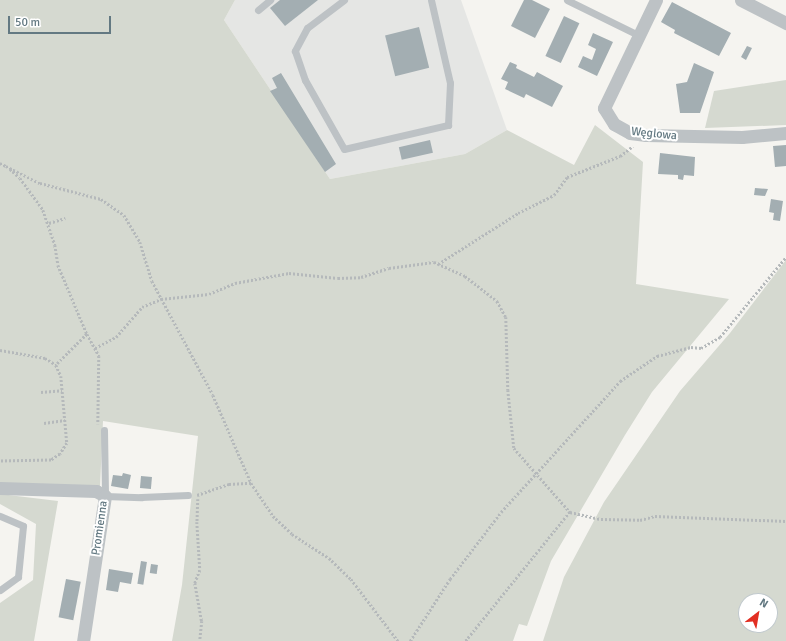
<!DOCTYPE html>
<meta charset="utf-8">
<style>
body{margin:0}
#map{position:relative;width:786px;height:641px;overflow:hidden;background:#f5f4f0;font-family:Signika,sans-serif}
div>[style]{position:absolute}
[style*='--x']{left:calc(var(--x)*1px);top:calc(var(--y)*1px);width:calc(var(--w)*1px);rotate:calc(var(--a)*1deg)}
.built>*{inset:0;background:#e5e6e4}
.green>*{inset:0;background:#d5d9d0}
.building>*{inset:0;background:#a3aeb2;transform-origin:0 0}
.path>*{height:2.5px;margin-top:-1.25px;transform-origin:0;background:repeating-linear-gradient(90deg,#b5b9bb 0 2px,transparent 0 4px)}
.service>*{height:7px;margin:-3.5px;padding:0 3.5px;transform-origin:3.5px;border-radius:3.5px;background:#bdc2c5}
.minor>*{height:13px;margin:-6.5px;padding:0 6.5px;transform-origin:6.5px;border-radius:6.5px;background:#bdc2c5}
span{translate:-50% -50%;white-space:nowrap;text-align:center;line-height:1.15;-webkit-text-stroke:4px #fff;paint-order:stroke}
.street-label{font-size:12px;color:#637982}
.north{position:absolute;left:738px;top:593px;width:40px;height:40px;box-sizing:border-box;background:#fff;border:1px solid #c1c9cd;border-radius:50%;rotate:31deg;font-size:11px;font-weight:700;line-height:16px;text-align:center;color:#637982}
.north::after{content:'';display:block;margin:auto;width:14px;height:18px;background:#e22f23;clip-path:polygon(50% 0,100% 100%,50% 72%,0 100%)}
.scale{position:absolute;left:8px;top:16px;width:103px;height:18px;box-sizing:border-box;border:2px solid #637982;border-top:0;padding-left:5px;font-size:12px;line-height:14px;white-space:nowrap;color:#637982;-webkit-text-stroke:3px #fff;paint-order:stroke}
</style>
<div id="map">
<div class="built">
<i style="clip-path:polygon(235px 0,461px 0,507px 130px,465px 154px,330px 179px,224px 20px)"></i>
</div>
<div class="green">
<i style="clip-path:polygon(0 0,235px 0,224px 20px,330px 179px,465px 154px,507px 130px,574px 165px,595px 125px,643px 162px,636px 284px,729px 299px,652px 392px,625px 435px,551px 561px,527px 626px,519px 624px,513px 641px,172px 641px,182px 585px,198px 436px,103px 421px,100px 486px,0 484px)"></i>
<i style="clip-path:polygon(786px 80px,786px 125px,705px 128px,714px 91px)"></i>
<i style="clip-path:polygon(evenodd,786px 260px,786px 641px,543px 641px,564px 577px,604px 502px,680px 391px,730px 333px,786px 260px,746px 601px,770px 601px,770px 625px,746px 625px,746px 601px)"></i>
<i style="clip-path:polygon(0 494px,58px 501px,34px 641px,0 641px,0 603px,33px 580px,36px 524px,0 504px)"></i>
</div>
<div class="building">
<i style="clip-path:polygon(280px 0,318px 0,285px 26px,270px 8px)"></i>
<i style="clip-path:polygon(524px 0,532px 0,550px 9px,535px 38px,511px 26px)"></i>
<i style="clip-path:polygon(672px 2px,731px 33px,719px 56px,674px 33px,675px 30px,661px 22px)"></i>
<i style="left:564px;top:16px;width:17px;height:44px;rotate:25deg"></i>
<i style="left:419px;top:27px;width:42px;height:35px;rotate:76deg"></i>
<i style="clip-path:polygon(593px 33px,613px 42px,597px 76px,578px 67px,583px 56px,592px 60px,596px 49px,588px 45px)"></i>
<i style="clip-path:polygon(747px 46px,752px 48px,746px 60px,741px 57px)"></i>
<i style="clip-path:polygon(510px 62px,517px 65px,516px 68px,534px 77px,537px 72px,563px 86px,552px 107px,526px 94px,524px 98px,505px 89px,508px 82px,501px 79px)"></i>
<i style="clip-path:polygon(694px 63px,714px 72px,700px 113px,680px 113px,676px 84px,687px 82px)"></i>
<i style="clip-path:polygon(281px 73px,336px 164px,325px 172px,270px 91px,277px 88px,272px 78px)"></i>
<i style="left:430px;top:140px;width:13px;height:32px;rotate:77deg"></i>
<i style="clip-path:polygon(786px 145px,786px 166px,775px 167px,773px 146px)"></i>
<i style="clip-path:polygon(660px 153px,695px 157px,694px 176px,684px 175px,683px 180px,678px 179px,678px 175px,658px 174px)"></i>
<i style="clip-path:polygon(755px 188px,768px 189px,765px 196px,754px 195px)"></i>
<i style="clip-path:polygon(771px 199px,783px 201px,780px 221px,773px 220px,774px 213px,769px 212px)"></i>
<i style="clip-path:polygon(123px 473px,131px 475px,128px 489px,111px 486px,113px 475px,122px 476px)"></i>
<i style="left:141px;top:476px;width:11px;height:12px;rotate:5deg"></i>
<i style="left:141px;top:561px;width:6px;height:23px;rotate:9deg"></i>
<i style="left:151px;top:564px;width:7px;height:9px;rotate:8deg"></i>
<i style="clip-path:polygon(109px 569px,133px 573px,131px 584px,120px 582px,118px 592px,106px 590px)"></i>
<i style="left:66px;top:579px;width:15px;height:39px;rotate:11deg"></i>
</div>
<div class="path">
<i style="--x:0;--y:163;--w:7;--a:27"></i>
<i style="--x:6;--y:166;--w:38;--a:27"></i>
<i style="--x:40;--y:183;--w:63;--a:14.7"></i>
<i style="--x:101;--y:199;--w:28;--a:35"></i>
<i style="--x:124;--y:215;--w:31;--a:59"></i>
<i style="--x:140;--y:242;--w:41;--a:72.9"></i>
<i style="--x:152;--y:281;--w:129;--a:61.8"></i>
<i style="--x:213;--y:395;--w:96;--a:66.6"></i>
<i style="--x:251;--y:483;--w:40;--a:56"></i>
<i style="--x:273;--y:516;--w:26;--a:43"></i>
<i style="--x:292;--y:534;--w:44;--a:33"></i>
<i style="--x:329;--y:558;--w:30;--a:44"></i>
<i style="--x:351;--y:579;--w:78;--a:52.8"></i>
<i style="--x:10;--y:169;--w:13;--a:42"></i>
<i style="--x:20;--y:178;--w:39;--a:54"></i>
<i style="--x:43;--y:210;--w:37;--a:71"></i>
<i style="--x:55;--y:245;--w:20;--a:81"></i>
<i style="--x:58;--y:265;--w:75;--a:67.2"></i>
<i style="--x:87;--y:334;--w:44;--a:135"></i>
<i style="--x:49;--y:223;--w:17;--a:-17"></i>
<i style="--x:438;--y:264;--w:95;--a:-32.5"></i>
<i style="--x:518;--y:213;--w:40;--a:-26.6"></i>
<i style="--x:554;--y:195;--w:22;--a:-54"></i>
<i style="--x:567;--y:177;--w:57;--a:-21.6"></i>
<i style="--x:620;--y:156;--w:16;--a:-38"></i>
<i style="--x:87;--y:334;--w:25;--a:61"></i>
<i style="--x:99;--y:356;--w:68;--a:90.8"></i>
<i style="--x:95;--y:348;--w:24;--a:-28"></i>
<i style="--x:116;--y:337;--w:40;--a:-49"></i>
<i style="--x:142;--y:307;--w:21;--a:-23"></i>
<i style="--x:161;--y:299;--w:48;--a:-5.9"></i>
<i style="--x:209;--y:294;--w:28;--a:-23"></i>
<i style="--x:235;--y:283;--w:55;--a:-10.5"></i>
<i style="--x:289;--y:273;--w:49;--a:5.8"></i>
<i style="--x:338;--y:278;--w:23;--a:-2"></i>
<i style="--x:361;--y:277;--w:29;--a:-18"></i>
<i style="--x:389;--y:268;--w:45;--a:-7.6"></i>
<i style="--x:434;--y:262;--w:34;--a:24"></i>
<i style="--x:465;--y:276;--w:41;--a:38"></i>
<i style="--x:497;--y:301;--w:18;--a:61"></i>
<i style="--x:506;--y:317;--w:73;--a:88.4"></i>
<i style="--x:508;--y:390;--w:58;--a:84.1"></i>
<i style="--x:514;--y:448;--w:85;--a:48.8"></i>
<i style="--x:570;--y:512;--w:166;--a:128.9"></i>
<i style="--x:0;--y:350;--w:46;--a:10.1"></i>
<i style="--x:45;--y:358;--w:13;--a:32"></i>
<i style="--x:56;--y:365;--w:12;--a:66"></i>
<i style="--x:61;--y:376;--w:67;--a:84.9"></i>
<i style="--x:67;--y:443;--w:13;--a:122"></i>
<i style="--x:60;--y:454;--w:11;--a:146"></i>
<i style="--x:51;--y:460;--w:51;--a:178.9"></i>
<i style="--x:41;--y:392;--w:21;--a:-5"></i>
<i style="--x:44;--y:423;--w:21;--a:-8"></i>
<i style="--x:197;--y:495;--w:34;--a:-19"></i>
<i style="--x:229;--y:484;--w:22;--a:-3"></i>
<i style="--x:198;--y:499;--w:23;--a:92"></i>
<i style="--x:197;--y:522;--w:48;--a:86.4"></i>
<i style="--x:200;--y:570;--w:14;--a:111"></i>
<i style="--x:195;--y:583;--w:39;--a:80"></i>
<i style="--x:202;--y:621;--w:20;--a:96"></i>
<i style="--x:570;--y:512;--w:32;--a:13"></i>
<i style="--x:601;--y:519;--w:39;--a:1"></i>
<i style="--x:640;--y:520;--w:16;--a:-15"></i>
<i style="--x:655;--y:516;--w:131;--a:2.2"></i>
<i style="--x:410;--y:641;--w:74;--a:-57.2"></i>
<i style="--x:450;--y:579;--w:84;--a:-52.7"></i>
<i style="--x:501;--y:512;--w:177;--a:-47.7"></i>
<i style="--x:620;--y:381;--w:45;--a:-34"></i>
<i style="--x:657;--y:356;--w:35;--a:-15"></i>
<i style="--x:691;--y:347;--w:10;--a:6"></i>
<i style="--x:701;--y:348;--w:22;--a:-30"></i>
<i style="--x:720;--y:337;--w:104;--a:-50.5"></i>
</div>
<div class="service">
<i style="--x:344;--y:0;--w:46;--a:142.9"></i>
<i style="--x:307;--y:28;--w:26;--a:118"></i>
<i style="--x:295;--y:51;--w:31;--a:71"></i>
<i style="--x:305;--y:80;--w:79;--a:60.5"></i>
<i style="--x:344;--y:149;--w:107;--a:-13"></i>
<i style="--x:448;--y:125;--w:42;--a:-87.3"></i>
<i style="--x:450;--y:83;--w:85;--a:-102.9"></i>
<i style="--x:567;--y:0;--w:79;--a:26.2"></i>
<i style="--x:258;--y:10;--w:16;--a:-40"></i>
<i style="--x:104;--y:430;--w:66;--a:89.1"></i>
<i style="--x:105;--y:496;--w:36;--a:2"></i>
<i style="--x:141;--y:497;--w:47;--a:-2.4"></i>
<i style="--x:0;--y:516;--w:25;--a:23"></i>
<i style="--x:23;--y:526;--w:51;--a:95.6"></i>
<i style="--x:18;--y:577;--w:22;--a:144"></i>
</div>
<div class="minor">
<i style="--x:656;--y:0;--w:120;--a:115.7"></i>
<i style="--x:604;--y:108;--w:19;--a:58"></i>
<i style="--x:614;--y:124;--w:18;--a:29"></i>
<i style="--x:630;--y:133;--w:16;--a:7"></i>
<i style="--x:646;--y:135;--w:96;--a:1.2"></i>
<i style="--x:742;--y:137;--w:44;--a:-5.2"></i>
<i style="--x:741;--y:0;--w:51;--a:27.1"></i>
<i style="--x:0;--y:488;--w:96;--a:1.8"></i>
<i style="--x:96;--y:491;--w:10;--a:29"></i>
<i style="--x:105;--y:496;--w:147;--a:98.6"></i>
</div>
<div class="street-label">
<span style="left:654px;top:134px;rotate:6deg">Węglowa</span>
<span style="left:100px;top:528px;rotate:-82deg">Promienna</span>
</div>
<div class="north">N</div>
<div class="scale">50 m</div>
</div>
